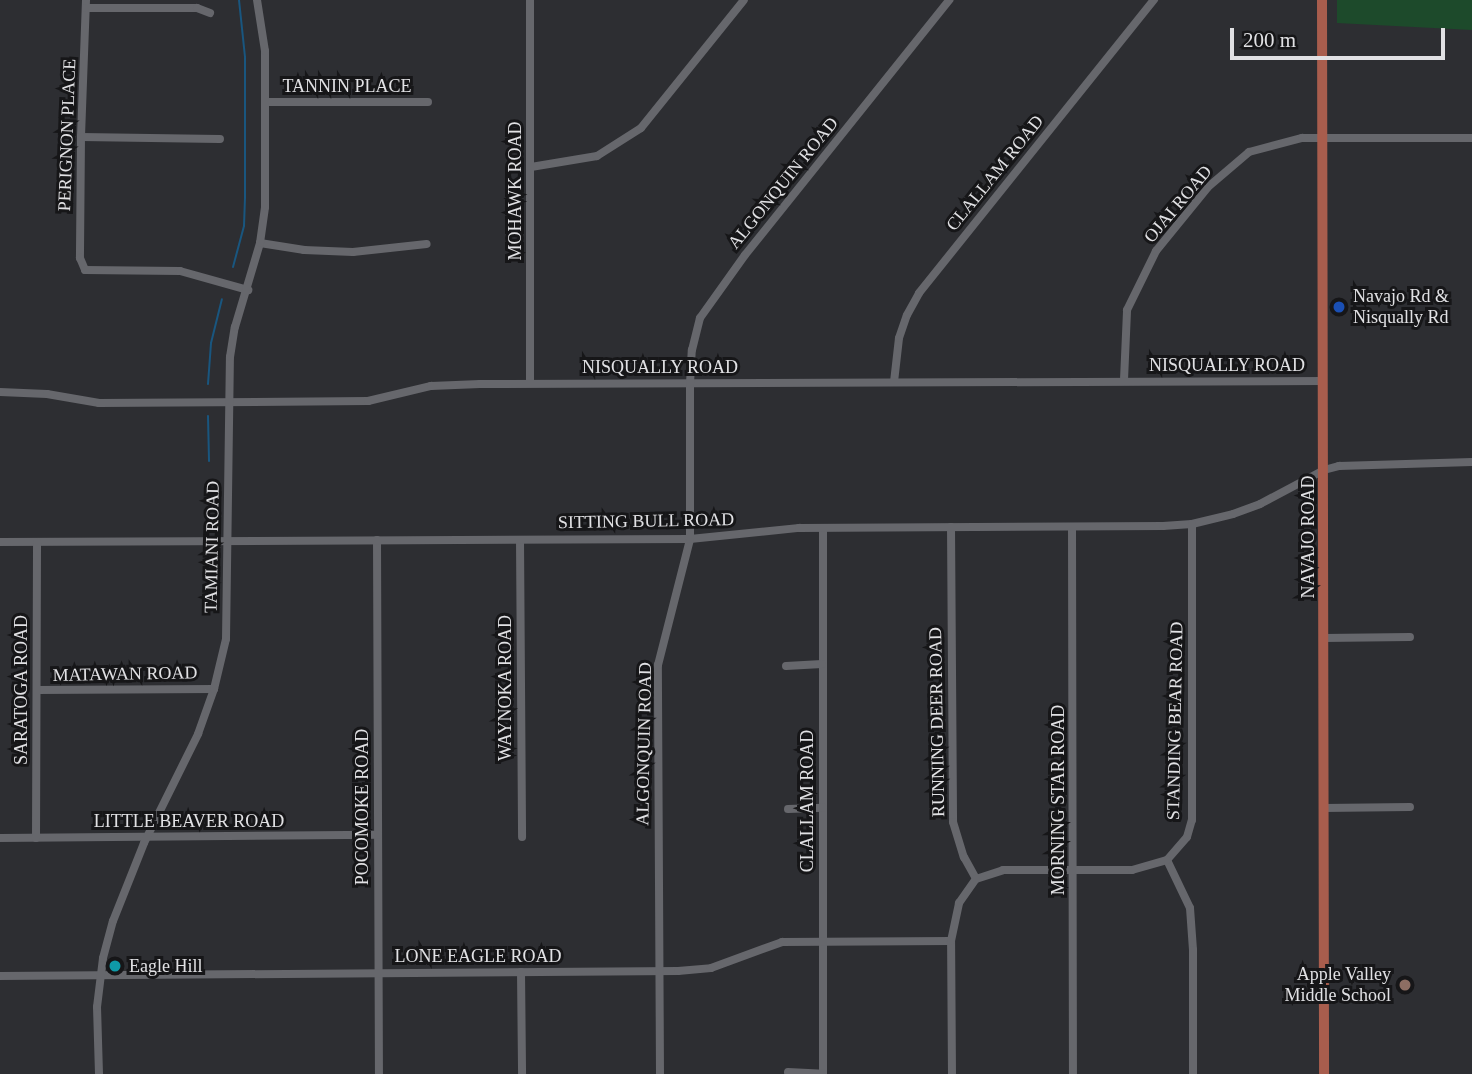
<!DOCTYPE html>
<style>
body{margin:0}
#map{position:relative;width:1472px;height:1074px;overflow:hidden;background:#2d2e32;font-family:Georgia,serif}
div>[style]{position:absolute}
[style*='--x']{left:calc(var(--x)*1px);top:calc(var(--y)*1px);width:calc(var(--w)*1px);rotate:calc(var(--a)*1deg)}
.green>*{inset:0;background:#1d4a2b}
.stream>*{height:2px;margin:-1px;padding:0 1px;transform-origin:1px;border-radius:1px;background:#19567f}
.minor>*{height:8px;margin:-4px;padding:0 4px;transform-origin:4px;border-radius:4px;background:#66676c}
.major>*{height:10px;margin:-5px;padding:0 5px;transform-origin:5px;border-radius:5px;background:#a85d4d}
.dots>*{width:19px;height:19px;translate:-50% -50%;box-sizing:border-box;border:4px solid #161618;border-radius:50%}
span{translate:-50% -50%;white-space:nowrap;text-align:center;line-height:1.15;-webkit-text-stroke:6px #161618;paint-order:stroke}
.street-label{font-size:18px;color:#e1e1e4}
.poi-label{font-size:18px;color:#e1e1e4}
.left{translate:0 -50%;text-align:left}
.right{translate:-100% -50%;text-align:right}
.scale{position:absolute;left:1230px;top:28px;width:215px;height:32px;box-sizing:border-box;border:4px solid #e1e1e4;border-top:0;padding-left:9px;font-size:21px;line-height:24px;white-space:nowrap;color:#e1e1e4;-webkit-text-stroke:5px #161618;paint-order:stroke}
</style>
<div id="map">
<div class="green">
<i style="clip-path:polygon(1337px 0,1472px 0,1472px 30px,1337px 23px)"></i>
</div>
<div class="stream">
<i style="--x:233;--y:267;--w:42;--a:-75"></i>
<i style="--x:244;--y:226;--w:28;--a:-88"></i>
<i style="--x:245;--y:198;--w:141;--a:-90"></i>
<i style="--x:245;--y:57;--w:57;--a:-96"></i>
<i style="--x:208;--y:384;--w:41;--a:-85.8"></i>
<i style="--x:211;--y:343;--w:45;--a:-76"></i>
<i style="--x:208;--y:416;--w:45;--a:88.7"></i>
</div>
<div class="minor">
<i style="--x:86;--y:0;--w:137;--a:92.1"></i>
<i style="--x:81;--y:137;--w:121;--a:90.5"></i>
<i style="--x:80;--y:258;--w:13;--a:67"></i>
<i style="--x:85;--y:270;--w:95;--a:0.6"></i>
<i style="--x:180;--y:271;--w:71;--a:15.6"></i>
<i style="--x:86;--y:8;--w:111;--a:0"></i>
<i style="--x:197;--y:8;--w:14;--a:21"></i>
<i style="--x:266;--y:102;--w:162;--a:0"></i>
<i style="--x:81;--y:137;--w:139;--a:0.8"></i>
<i style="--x:531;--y:167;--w:67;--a:-9.5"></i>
<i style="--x:597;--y:156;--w:52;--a:-32.5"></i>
<i style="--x:641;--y:128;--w:164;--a:-51.2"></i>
<i style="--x:260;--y:243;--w:45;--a:9"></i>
<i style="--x:304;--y:250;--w:49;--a:2.3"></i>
<i style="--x:353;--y:252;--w:74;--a:-6.2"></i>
<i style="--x:1124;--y:380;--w:70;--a:-87.5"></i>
<i style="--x:1127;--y:310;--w:66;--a:-63.8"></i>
<i style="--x:1156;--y:251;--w:82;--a:-50.9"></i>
<i style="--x:1208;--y:187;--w:54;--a:-40.5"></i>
<i style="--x:1249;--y:152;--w:55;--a:-14.8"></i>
<i style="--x:1302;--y:138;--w:170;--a:0"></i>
<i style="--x:894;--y:382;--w:44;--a:-83.5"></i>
<i style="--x:899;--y:338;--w:24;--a:-71"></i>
<i style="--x:907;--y:315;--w:25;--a:-61"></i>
<i style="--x:919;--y:293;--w:376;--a:-51.3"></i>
<i style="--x:530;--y:383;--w:383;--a:-90"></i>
<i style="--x:0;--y:392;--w:47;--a:2.4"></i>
<i style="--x:47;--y:394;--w:53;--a:9.8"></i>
<i style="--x:99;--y:403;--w:269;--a:-0.4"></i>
<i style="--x:368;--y:401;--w:65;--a:-13.4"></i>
<i style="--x:431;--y:386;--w:49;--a:-2.3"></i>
<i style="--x:480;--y:384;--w:843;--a:-0.2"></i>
<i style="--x:951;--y:527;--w:295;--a:89.6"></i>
<i style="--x:953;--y:822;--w:37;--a:73"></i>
<i style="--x:964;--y:857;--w:25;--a:61"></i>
<i style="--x:1072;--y:527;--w:547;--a:89.9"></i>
<i style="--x:823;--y:528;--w:546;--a:90"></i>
<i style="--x:377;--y:540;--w:534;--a:89.79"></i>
<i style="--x:520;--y:540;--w:297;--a:89.6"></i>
<i style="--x:0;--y:542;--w:690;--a:-0.25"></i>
<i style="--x:690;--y:539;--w:110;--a:-5.8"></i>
<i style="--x:799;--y:528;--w:364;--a:-0.3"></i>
<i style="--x:1163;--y:526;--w:29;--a:-4"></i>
<i style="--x:1192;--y:524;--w:42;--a:-13.7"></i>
<i style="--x:1233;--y:514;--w:29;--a:-20"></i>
<i style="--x:1260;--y:504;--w:72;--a:-28"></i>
<i style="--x:1324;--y:470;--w:16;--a:-15"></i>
<i style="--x:1339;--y:466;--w:133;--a:-1.7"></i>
<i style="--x:1324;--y:638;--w:86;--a:-0.7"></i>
<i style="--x:786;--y:666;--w:36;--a:-3"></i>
<i style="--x:37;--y:690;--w:177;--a:-0.3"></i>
<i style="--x:1324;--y:808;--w:86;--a:-0.7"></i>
<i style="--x:788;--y:809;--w:35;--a:-2"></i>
<i style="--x:0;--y:838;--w:378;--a:-0.5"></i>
<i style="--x:36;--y:838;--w:296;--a:-89.8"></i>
<i style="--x:1167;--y:860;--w:30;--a:-49"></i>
<i style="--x:1187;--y:837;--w:18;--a:-74"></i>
<i style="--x:1192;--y:820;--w:296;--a:-90"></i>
<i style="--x:1167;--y:860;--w:53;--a:64.4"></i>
<i style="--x:1190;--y:908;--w:42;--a:85.9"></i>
<i style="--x:1193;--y:950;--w:124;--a:90"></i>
<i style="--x:976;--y:879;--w:28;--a:-18"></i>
<i style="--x:1003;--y:870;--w:129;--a:0"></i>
<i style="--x:1132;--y:870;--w:36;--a:-16"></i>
<i style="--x:521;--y:972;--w:102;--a:89.4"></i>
<i style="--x:0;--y:976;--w:678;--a:-0.42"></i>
<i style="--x:678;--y:971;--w:33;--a:-5"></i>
<i style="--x:711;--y:968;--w:76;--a:-20.1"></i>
<i style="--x:782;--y:942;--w:169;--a:-0.3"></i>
<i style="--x:788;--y:1072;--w:35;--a:3"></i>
<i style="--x:99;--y:1074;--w:67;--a:-91.7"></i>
<i style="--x:97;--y:1007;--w:49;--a:-83"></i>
<i style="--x:103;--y:958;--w:38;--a:-75"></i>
<i style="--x:113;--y:921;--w:84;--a:-68.3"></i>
<i style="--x:144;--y:843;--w:122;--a:-63.6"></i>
<i style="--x:198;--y:734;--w:48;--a:-70.4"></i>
<i style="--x:214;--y:689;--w:51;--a:-76.5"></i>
<i style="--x:226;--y:639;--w:282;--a:-89.2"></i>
<i style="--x:230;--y:357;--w:30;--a:-81"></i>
<i style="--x:235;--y:327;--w:88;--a:-73.4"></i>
<i style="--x:260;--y:243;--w:36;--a:-82"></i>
<i style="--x:265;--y:207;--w:156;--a:-90"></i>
<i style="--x:265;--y:51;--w:52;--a:-98.9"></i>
<i style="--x:660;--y:1074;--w:409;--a:-90.3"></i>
<i style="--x:658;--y:665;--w:130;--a:-75.7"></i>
<i style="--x:690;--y:539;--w:155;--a:-90"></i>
<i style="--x:690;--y:384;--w:34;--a:-87"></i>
<i style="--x:692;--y:350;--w:33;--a:-76"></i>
<i style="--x:700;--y:318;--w:77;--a:-54.5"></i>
<i style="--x:745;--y:255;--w:327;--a:-51.3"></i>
<i style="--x:952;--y:1074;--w:133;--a:-90.4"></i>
<i style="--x:951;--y:941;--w:39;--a:-78"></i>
<i style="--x:959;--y:903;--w:29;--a:-55"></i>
</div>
<div class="major">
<i style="--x:1322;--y:0;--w:1074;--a:89.89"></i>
</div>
<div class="dots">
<i style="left:1339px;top:307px;background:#1a4fb4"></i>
<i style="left:115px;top:966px;background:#0f9aa8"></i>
<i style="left:1405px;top:985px;background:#8d6e63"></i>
</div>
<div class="street-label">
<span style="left:347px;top:86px">TANNIN PLACE</span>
<span style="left:67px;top:135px;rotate:-88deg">PERIGNON PLACE</span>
<span style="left:995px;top:173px;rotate:-51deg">CLALLAM ROAD</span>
<span style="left:783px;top:183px;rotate:-51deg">ALGONQUIN ROAD</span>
<span style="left:515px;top:191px;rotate:-90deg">MOHAWK ROAD</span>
<span style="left:1178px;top:204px;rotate:-50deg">OJAI ROAD</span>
<span style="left:1227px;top:365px">NISQUALLY ROAD</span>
<span style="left:660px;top:367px">NISQUALLY ROAD</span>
<span style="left:646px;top:521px;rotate:-1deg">SITTING BULL ROAD</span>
<span style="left:1308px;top:537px;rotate:-90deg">NAVAJO ROAD</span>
<span style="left:212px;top:547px;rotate:-89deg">TAMIANI ROAD</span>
<span style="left:125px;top:674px;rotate:-1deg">MATAWAN ROAD</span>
<span style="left:505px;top:688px;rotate:-90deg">WAYNOKA ROAD</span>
<span style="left:21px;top:690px;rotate:-90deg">SARATOGA ROAD</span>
<span style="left:1175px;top:721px;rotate:-89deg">STANDING BEAR ROAD</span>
<span style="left:937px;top:722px;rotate:-91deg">RUNNING DEER ROAD</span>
<span style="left:644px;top:744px;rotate:-89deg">ALGONQUIN ROAD</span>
<span style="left:1058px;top:800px;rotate:-90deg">MORNING STAR ROAD</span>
<span style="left:807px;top:801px;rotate:-90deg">CLALLAM ROAD</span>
<span style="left:362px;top:807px;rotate:-90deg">POCOMOKE ROAD</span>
<span style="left:189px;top:821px">LITTLE BEAVER ROAD</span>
<span style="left:478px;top:956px">LONE EAGLE ROAD</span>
</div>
<div class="poi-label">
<span class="left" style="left:1353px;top:307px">Navajo Rd &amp;<br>Nisqually Rd</span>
<span class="left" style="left:129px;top:966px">Eagle Hill</span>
<span class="right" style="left:1391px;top:985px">Apple Valley<br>Middle School</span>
</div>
<div class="scale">200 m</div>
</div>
